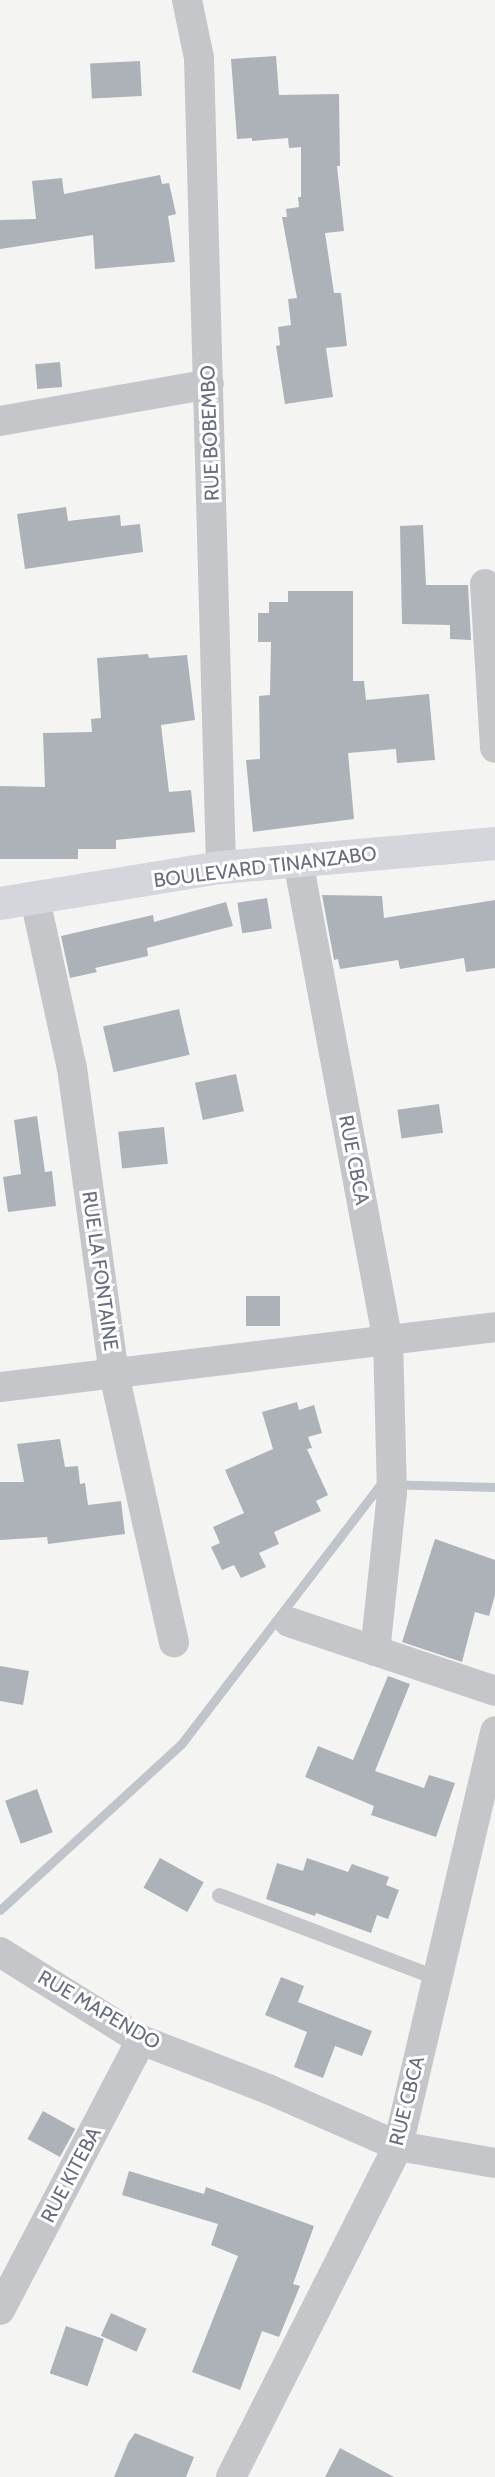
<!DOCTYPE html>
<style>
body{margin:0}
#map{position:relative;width:495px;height:2477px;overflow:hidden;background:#f4f5f2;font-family:Cabin,sans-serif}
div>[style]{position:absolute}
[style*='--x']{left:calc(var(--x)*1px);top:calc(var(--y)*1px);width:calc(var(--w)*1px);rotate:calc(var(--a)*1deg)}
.stream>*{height:9px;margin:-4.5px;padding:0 4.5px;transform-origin:4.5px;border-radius:4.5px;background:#c0c5cb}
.building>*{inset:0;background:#adb1b8;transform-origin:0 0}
.lane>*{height:15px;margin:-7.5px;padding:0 7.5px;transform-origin:7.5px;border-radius:7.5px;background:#c4c6ca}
.street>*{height:30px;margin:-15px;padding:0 15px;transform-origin:15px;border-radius:15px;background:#c4c6ca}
.secondary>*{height:33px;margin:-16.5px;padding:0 16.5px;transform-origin:16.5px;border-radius:16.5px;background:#d5d6dc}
span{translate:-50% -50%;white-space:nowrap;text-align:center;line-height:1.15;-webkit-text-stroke:6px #fff;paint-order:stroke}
.street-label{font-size:20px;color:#676f81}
</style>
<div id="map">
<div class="stream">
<i style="--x:0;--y:1910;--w:247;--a:-42.5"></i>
<i style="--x:182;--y:1743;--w:327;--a:-52.5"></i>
<i style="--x:381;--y:1484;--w:114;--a:1.5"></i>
</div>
<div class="building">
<i style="clip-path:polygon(276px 56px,279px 95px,339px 94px,340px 166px,337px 166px,344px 231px,325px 233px,334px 293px,341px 293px,347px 346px,326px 348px,333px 397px,285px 404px,276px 346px,280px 345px,278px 327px,291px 325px,288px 299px,297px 298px,282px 217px,287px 217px,286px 209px,299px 207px,298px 197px,301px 197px,301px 147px,289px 148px,288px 138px,252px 141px,252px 138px,237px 139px,231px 59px)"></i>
<i style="left:140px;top:61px;width:35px;height:50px;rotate:87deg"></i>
<i style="clip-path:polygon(160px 175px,162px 184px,169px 183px,176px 214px,168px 216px,175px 262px,95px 269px,93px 235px,0 249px,0 220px,36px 219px,32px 181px,62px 178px,64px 194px)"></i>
<i style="left:60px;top:362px;width:25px;height:25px;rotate:85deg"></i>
<i style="clip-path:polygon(66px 507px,68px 521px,120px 515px,121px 526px,140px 524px,143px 552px,25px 569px,17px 514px)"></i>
<i style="clip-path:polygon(423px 525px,426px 585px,468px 585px,471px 640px,450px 639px,450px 625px,402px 624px,400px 526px)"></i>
<i style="clip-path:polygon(288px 591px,353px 591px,353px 681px,364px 681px,366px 700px,429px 694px,435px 760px,397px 763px,396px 749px,348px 753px,354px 819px,253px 832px,246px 760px,260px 759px,259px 696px,270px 695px,271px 642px,258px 642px,258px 613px,269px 613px,269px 602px,288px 602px)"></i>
<i style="clip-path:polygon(148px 654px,149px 658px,187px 655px,195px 720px,161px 725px,169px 792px,191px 790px,195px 832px,116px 840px,116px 849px,78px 849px,78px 859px,0 859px,0 786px,45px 787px,43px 733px,92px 732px,91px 719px,101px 718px,97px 658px)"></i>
<i style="clip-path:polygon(322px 895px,382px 896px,384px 918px,495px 900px,495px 968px,466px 972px,464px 958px,400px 969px,398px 960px,340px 969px,338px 959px,334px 960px)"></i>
<i style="left:267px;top:898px;width:31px;height:30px;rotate:81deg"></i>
<i style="clip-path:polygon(226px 902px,233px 926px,147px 948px,148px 956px,95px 968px,97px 972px,70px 978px,61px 936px,153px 915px,154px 922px)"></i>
<i style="left:179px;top:1009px;width:47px;height:78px;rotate:77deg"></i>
<i style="left:236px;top:1074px;width:38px;height:42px;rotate:78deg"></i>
<i style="left:439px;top:1104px;width:29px;height:42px;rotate:82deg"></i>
<i style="clip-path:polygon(37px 1116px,45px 1172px,52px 1171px,56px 1206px,8px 1212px,3px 1177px,21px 1174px,14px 1120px)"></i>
<i style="left:164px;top:1127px;width:37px;height:46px;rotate:84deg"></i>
<i style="left:246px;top:1296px;width:34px;height:30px"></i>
<i style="clip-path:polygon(297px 1402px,299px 1410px,314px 1405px,322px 1433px,308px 1437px,312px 1448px,307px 1449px,328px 1495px,316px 1501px,321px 1511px,274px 1532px,279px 1544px,259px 1553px,266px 1567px,241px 1578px,234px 1565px,222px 1570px,211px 1547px,220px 1543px,213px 1527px,244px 1513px,225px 1470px,273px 1449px,262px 1412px)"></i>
<i style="clip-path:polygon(60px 1439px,65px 1467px,78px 1466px,80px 1484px,85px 1483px,88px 1505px,121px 1501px,125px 1534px,48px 1544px,47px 1537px,0 1540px,0 1482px,24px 1482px,17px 1444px)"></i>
<i style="clip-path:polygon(435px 1539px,495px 1560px,495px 1595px,489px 1616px,475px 1612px,462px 1662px,402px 1642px)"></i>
<i style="clip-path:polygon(0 1666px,29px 1671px,23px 1705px,0 1701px)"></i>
<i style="clip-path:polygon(388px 1676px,410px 1684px,375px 1771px,424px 1788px,429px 1775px,455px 1783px,436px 1837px,371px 1815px,374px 1806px,305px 1777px,318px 1746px,353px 1760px)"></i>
<i style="left:37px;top:1789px;width:46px;height:34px;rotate:70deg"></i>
<i style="left:160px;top:1858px;width:50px;height:34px;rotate:29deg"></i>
<i style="clip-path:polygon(307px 1858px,348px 1872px,352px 1864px,389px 1877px,386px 1885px,399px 1890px,388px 1919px,377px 1915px,371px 1933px,316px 1913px,315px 1916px,266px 1899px,277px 1863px,303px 1871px)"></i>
<i style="clip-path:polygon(281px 1977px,304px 1986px,298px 2002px,372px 2031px,362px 2056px,335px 2046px,323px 2078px,294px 2067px,307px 2032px,265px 2015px)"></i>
<i style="left:43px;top:2111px;width:37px;height:32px;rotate:29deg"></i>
<i style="clip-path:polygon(129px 2171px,204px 2194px,206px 2187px,314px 2226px,293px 2284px,300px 2286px,279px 2337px,262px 2331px,240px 2390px,192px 2372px,238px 2256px,211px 2245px,218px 2224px,122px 2195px)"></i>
<i style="left:111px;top:2313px;width:39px;height:25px;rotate:24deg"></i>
<i style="left:66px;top:2326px;width:40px;height:50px;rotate:19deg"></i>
<i style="clip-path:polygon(135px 2433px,194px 2457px,186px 2477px,114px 2477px,128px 2443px)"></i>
<i style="clip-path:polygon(340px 2448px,394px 2477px,325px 2477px)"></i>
</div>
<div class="lane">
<i style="--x:219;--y:1895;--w:233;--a:20.8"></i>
</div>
<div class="street">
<i style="--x:187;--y:0;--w:59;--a:78.3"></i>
<i style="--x:199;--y:58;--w:809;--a:88.44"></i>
<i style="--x:0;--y:421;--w:212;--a:-10"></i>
<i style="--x:485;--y:584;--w:164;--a:86.5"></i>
<i style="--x:298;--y:861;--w:487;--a:79.4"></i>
<i style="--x:388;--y:1340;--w:153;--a:88.5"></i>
<i style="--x:392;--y:1493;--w:159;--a:96.1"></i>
<i style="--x:35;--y:899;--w:173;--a:77.7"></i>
<i style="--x:72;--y:1068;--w:309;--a:82.2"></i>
<i style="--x:114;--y:1374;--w:275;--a:77.4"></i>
<i style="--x:0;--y:1387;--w:499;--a:-6.9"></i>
<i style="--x:289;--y:1622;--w:217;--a:18.5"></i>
<i style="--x:0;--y:1952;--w:166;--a:32"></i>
<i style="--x:141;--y:2040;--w:136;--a:21.1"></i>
<i style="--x:268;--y:2089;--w:142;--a:23.7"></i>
<i style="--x:398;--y:2146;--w:98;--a:9.9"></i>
<i style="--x:0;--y:2310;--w:305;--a:-62.4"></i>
<i style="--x:231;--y:2477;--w:371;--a:-63.2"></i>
<i style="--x:398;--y:2146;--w:426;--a:-76.8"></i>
</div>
<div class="secondary">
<i style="--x:0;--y:903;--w:224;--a:-9.3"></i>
<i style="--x:221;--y:867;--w:275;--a:-5"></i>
</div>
<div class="street-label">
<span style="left:210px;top:433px;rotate:-92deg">RUE BOBEMBO</span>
<span style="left:265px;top:867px;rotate:-7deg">BOULEVARD TINANZABO</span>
<span style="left:354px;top:1160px;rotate:79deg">RUE CBCA</span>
<span style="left:100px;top:1271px;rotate:82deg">RUE LA FONTAINE</span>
<span style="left:99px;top:2010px;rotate:30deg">RUE MAPENDO</span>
<span style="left:407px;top:2101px;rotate:-76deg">RUE CBCA</span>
<span style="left:71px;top:2175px;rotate:-62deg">RUE KITEBA</span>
</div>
</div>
